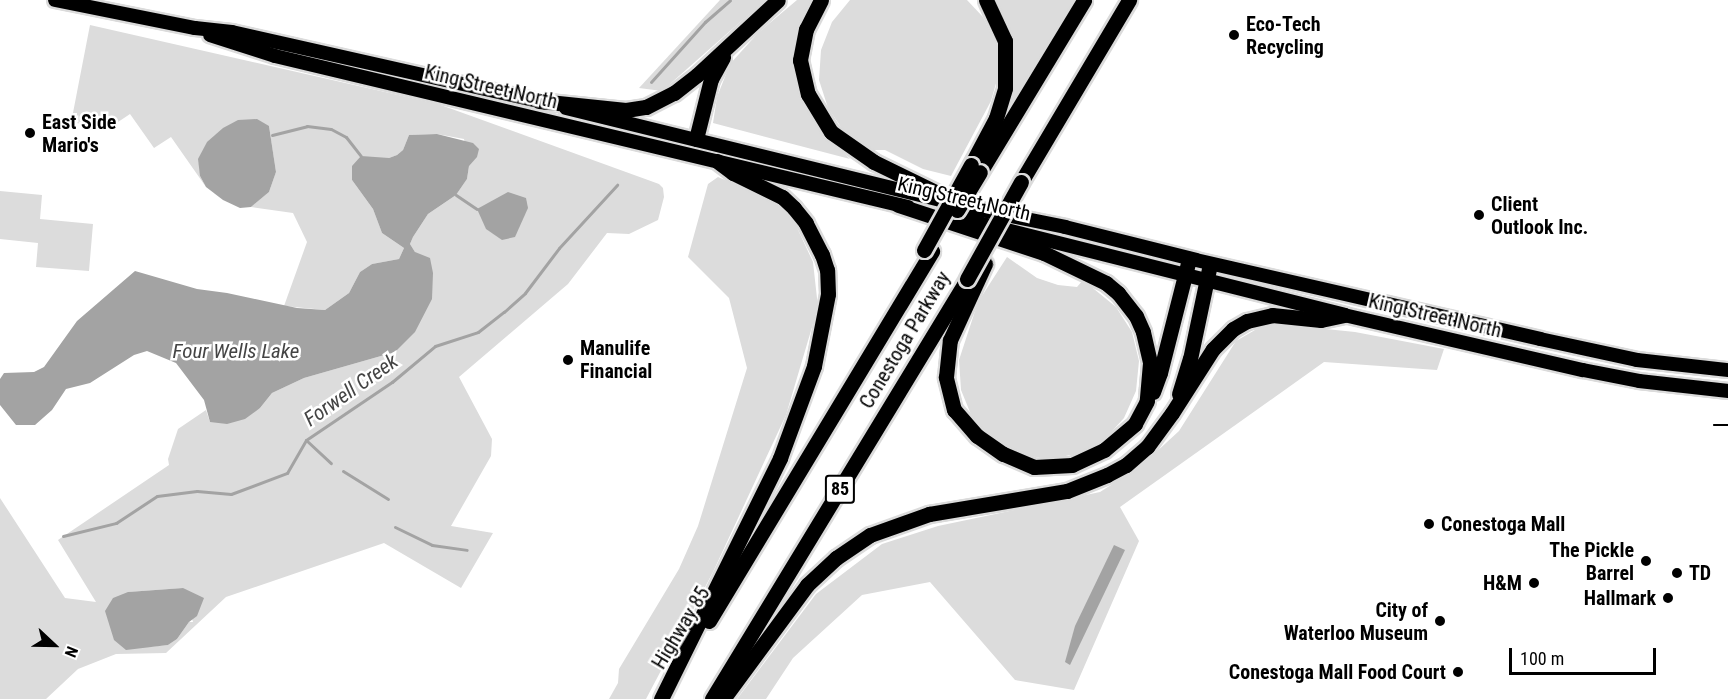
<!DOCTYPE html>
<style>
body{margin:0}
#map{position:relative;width:1728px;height:699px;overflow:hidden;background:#fff;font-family:"Roboto Condensed",sans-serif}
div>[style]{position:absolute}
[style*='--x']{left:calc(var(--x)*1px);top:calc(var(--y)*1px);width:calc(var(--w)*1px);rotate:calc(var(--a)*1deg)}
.green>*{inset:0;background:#dcdcdc}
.water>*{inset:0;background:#a3a3a3}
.stream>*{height:3px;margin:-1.5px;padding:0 1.5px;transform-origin:1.5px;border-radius:1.5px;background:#a3a3a3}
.roads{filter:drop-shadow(2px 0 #dbdbdb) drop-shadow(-2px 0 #dbdbdb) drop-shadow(0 2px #dbdbdb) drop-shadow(0 -2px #dbdbdb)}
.major>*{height:14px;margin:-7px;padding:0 7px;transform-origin:7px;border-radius:7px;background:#000}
.highway>*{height:15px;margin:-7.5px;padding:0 7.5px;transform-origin:7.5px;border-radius:7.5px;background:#000}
.tram>*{height:1.5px;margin:-0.75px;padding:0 0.75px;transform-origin:0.75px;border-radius:0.75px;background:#000}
.bridges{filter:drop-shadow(2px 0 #dbdbdb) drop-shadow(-2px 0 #dbdbdb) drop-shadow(0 2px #dbdbdb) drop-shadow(0 -2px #dbdbdb)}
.highway-bridge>*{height:15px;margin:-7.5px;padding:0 7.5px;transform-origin:7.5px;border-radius:7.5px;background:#000}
.dots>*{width:16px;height:16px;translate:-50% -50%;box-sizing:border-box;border:3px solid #fff;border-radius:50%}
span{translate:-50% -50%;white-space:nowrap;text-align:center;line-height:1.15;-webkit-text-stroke:5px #fff;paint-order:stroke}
.shield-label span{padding:2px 4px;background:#fff;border:2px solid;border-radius:4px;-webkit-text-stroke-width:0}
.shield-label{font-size:18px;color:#000;font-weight:700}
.poi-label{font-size:20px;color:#000;font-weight:700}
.left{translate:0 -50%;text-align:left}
.right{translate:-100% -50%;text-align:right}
.street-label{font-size:20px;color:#000}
.water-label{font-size:21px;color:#444;font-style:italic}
.north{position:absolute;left:24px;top:615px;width:60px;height:60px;-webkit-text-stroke:4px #fff;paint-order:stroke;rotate:112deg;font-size:16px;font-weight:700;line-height:24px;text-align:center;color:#000}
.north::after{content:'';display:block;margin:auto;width:21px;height:27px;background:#000;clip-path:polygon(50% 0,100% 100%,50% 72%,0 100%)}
.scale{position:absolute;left:1509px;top:648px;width:147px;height:27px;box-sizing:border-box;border:3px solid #000;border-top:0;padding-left:8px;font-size:18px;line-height:21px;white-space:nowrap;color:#000;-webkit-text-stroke:4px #fff;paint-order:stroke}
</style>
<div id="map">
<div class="green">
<i style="clip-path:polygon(720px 0,765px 0,662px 91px,639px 88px)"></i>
<i style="clip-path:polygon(797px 0,816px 0,794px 65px,814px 123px,850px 159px,713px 123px,717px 97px,730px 64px,758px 33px)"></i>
<i style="clip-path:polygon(850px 0,967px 0,983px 17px,996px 43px,999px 73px,991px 101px,951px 176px,923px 169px,885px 150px,869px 150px,845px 133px,828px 108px,819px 80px,821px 50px,832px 22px)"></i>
<i style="clip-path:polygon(992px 0,1074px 0,1013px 102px,1008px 99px,1015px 50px,1003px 16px)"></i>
<i style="clip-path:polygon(evenodd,90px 25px,438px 104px,659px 184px,663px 188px,664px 197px,658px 220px,629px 234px,607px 233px,568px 284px,459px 377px,492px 439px,491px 456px,451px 526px,493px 533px,461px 588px,384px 543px,226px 597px,166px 653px,116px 654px,78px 669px,46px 699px,0 699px,0 498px,65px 598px,96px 602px,58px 540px,169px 465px,168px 459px,178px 429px,206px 410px,210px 422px,260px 408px,272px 393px,304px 378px,395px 352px,415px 252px,410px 244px,413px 237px,428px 214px,456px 195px,467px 179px,469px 166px,464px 139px,437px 134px,409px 135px,403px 150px,397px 155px,389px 158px,373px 159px,352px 180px,373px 209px,382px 233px,404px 248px,399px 259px,372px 264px,360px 272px,349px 293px,325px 310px,284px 306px,307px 242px,293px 213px,251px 207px,269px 192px,276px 172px,269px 126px,200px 176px,206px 187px,171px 137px,154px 148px,130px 114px,112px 126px,71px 123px,90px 25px,183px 588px,193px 622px,189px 622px,177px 639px,168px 645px,148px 647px,128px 592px,183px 588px)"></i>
<i style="clip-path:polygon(718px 177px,769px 198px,793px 219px,813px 262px,818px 307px,786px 415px,713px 572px,646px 699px,609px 699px,618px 683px,619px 669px,679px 569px,698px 526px,747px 368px,729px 298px,688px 257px,708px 184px)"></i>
<i style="clip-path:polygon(0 191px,42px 195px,40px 219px,93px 224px,89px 271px,36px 267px,38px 243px,0 239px)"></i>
<i style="clip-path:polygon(1007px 257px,1037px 278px,1058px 285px,1077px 287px,1083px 280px,1116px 307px,1132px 332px,1139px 361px,1136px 391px,1124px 418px,1104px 440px,1077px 454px,1048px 459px,1018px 454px,992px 439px,972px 417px,961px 390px,959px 360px,978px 302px)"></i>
<i style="clip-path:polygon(1267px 323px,1355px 332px,1444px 349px,1437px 370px,1324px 362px,1120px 507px,1139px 541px,1074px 690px,1015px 680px,930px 582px,862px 595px,793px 658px,766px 699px,737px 699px,816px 594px,882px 544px,938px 526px,1100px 492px,1141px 466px,1179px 431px,1236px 341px)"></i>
</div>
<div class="water">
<i style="clip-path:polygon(257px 119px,269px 126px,276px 172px,269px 192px,251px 207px,240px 208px,223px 200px,206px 187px,200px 176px,198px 159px,207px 142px,223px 128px,238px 120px)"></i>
<i style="clip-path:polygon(437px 134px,473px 143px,479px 149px,477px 157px,469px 166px,467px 179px,456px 195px,428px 214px,413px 237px,410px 244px,415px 252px,430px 258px,433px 273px,432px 299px,415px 332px,395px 352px,304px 378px,272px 393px,260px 408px,245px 419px,227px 424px,210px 422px,204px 400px,176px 363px,147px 351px,134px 355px,90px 383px,66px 389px,52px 410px,35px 425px,16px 425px,0 405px,0 379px,4px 373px,34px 372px,44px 367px,77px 321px,135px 271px,197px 289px,227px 293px,297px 308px,325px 310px,349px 293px,360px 272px,372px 264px,399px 259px,404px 248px,382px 233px,373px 209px,352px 180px,352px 166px,361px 156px,389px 158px,397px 155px,403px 150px,409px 135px)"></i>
<i style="clip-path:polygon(508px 192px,526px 198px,528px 208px,515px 237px,502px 240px,486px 229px,477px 209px)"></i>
<i style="clip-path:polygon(1114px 545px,1125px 550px,1070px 665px,1065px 662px,1075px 626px)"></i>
<i style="clip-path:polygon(183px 588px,204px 598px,197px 616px,189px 622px,177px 639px,168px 645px,126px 650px,114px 640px,105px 611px,113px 598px,128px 592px)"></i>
</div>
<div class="stream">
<i style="--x:651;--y:82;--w:81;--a:-48"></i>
<i style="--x:705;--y:22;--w:33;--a:-41"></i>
<i style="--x:272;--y:135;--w:36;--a:-14"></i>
<i style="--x:307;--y:126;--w:24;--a:7"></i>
<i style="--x:331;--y:129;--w:17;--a:28"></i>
<i style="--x:346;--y:137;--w:24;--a:52"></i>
<i style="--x:456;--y:195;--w:25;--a:34"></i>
<i style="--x:306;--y:440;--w:34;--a:43"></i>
<i style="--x:343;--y:471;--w:53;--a:31.9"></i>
<i style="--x:395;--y:527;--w:41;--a:25.9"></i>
<i style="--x:432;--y:545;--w:35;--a:8"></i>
<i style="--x:63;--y:536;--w:55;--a:-13.8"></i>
<i style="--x:116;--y:523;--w:49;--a:-33.4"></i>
<i style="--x:157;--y:496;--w:40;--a:-7.1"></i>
<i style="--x:197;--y:491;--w:34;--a:5"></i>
<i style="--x:231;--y:494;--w:60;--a:-20.6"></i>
<i style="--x:287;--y:473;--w:38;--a:-60"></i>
<i style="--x:306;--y:440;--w:104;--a:-34"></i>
<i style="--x:392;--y:382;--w:56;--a:-39.9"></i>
<i style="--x:435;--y:346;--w:45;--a:-18"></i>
<i style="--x:478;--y:332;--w:33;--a:-38"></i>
<i style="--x:504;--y:312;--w:28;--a:-42"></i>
<i style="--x:525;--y:293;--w:56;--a:-52.9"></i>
<i style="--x:559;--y:248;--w:86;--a:-47.4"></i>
</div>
<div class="roads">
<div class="major">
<i style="--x:55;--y:0;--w:143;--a:11.3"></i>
<i style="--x:195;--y:28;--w:37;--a:6"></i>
<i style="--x:232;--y:32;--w:323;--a:12.7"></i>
<i style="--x:210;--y:35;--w:68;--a:17.9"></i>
<i style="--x:275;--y:56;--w:651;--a:13.42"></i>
<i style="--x:566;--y:108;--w:422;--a:13.8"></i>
<i style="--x:976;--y:209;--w:91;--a:11.4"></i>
<i style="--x:1065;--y:227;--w:135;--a:14.1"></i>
<i style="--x:1196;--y:260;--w:353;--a:12.9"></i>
<i style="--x:1540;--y:339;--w:99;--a:12.2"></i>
<i style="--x:1637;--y:360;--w:92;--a:6.3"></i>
<i style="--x:947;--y:215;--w:409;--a:14.1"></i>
<i style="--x:1344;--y:315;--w:245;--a:13"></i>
<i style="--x:1583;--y:370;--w:57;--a:11.1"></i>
<i style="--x:1639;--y:381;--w:90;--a:6.4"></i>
</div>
<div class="highway">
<i style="--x:821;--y:0;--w:33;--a:117"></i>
<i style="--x:806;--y:29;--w:32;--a:101"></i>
<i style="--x:800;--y:60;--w:35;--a:77"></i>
<i style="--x:808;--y:94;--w:44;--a:58.8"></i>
<i style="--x:831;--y:132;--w:52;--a:34.9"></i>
<i style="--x:874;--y:162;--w:98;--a:26"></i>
<i style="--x:539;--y:101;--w:87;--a:5.9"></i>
<i style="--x:626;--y:110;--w:20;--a:-9"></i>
<i style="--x:646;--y:107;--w:31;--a:-27"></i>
<i style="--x:674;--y:93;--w:29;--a:-38"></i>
<i style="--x:697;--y:75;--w:110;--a:-42.8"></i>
<i style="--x:696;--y:139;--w:62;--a:-76"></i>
<i style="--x:711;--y:79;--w:25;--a:-61"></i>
<i style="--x:971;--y:165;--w:53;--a:-62"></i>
<i style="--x:996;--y:118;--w:31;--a:-73"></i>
<i style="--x:1005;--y:88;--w:47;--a:-90"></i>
<i style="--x:1005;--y:41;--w:45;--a:-114.9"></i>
<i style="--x:980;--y:172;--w:201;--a:-58.8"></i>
<i style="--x:1021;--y:182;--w:212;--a:-59.3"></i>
<i style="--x:898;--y:205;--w:154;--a:18.2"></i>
<i style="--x:1044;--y:253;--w:69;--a:25.8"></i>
<i style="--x:1106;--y:283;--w:16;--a:40"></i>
<i style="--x:1118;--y:293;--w:29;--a:52"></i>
<i style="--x:1136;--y:316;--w:17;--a:66"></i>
<i style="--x:1143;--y:332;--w:32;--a:77"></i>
<i style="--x:1150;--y:363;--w:38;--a:95"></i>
<i style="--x:1147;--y:401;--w:26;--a:118"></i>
<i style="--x:1135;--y:424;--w:40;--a:140"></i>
<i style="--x:1104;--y:450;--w:35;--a:155"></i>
<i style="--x:1072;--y:465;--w:38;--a:177"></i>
<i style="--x:1034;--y:467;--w:34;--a:-157"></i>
<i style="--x:1003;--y:454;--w:32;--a:-145"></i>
<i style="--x:977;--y:436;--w:35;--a:-131"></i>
<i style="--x:954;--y:410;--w:34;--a:-104"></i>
<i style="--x:946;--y:377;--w:37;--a:-84"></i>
<i style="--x:950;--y:340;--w:84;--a:-65.3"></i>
<i style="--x:1153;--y:392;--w:20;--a:-70"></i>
<i style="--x:1160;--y:373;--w:118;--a:-75.7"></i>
<i style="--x:1179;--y:394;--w:37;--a:-73"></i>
<i style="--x:1190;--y:359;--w:97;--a:-78.1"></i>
<i style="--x:709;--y:621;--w:432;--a:-58.9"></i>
<i style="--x:661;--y:699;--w:269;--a:-63.7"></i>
<i style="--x:780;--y:458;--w:98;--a:-69.7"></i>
<i style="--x:814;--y:366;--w:73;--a:-79"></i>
<i style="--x:828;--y:294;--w:24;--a:-92"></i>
<i style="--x:827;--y:270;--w:16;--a:-108"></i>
<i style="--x:822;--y:255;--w:36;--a:-117"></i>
<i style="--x:806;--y:223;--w:19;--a:-129"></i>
<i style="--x:794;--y:208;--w:16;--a:-137"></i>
<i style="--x:782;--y:197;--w:55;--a:-153.9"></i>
<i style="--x:733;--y:173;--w:20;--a:-143"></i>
<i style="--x:712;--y:699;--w:491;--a:-58.7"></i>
<i style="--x:723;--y:699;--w:142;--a:-53.6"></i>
<i style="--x:807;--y:585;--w:40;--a:-43"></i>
<i style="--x:836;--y:558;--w:41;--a:-34.1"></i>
<i style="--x:870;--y:535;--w:63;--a:-19.6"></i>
<i style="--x:929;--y:514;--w:140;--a:-9.5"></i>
<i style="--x:1067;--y:491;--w:43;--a:-21.8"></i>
<i style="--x:1107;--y:475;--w:21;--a:-28"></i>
<i style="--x:1126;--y:465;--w:28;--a:-41"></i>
<i style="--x:1147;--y:447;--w:42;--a:-53.7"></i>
<i style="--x:1172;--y:413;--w:76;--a:-57.4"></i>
<i style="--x:1213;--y:349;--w:28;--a:-45"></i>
<i style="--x:1233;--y:329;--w:16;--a:-30"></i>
<i style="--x:1247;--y:321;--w:26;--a:-13"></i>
<i style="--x:1272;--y:315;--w:49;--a:5.8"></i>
<i style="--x:1321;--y:320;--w:24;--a:-12"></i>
</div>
</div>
<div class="tram">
<i style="--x:1714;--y:425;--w:14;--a:0"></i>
</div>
<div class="bridges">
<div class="highway-bridge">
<i style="--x:957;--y:210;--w:44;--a:-58.8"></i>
<i style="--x:924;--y:250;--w:97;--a:-61.1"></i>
<i style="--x:967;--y:279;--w:111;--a:-60.9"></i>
</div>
</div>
<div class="dots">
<i style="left:1234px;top:35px;background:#000"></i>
<i style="left:30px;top:133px;background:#000"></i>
<i style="left:1479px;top:215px;background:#000"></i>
<i style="left:568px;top:360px;background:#000"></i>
<i style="left:1429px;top:524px;background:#000"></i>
<i style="left:1646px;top:561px;background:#000"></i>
<i style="left:1677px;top:573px;background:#000"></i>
<i style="left:1534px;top:583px;background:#000"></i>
<i style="left:1668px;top:598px;background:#000"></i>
<i style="left:1440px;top:621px;background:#000"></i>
<i style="left:1458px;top:672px;background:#000"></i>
</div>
<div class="shield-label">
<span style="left:840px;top:489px">85</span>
</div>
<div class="poi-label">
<span class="left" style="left:1246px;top:36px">Eco-Tech<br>Recycling</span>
<span class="left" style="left:42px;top:134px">East Side<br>Mario's</span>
<span class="left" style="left:1491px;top:216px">Client<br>Outlook Inc.</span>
<span class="left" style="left:580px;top:360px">Manulife<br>Financial</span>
<span class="left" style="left:1441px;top:524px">Conestoga Mall</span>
<span class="right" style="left:1634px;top:562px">The Pickle<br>Barrel</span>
<span class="left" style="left:1689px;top:573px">TD</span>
<span class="right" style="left:1522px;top:583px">H&amp;M</span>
<span class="right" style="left:1656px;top:598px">Hallmark</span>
<span class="right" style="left:1428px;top:622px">City of<br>Waterloo Museum</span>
<span class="right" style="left:1446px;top:672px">Conestoga Mall Food Court</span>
</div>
<div class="street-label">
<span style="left:491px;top:87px;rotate:13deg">King Street North</span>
<span style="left:964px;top:199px;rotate:13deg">King Street North</span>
<span style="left:1435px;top:316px;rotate:13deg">King Street North</span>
<span style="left:905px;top:340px;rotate:-59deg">Conestoga Parkway</span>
<span style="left:681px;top:628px;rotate:-59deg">Highway 85</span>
</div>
<div class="water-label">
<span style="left:236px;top:351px">Four Wells Lake</span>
<span style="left:351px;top:390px;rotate:-35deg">Forwell Creek</span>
</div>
<div class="north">N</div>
<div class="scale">100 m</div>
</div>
